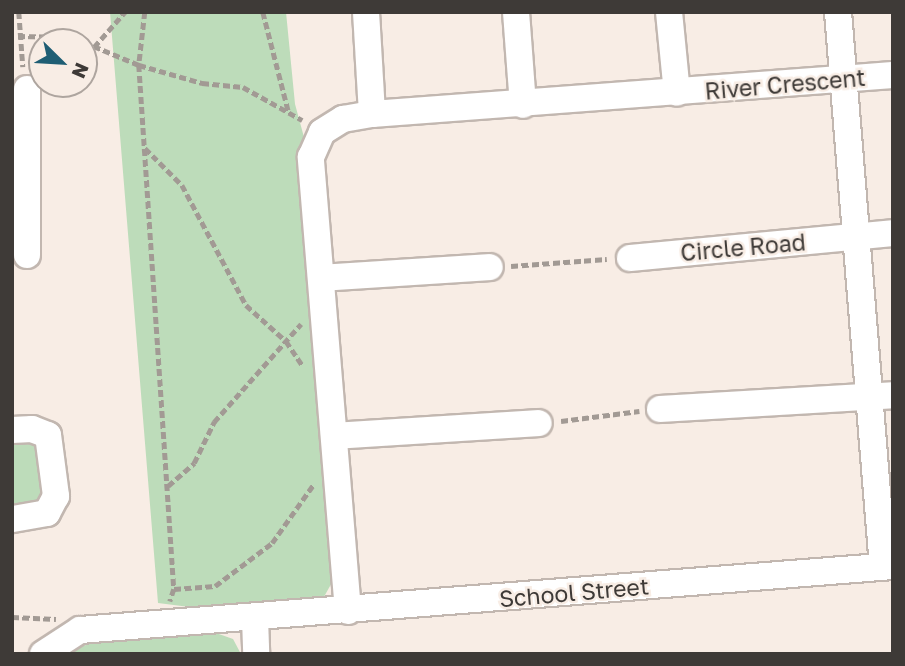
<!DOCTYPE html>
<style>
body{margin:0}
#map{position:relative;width:905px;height:666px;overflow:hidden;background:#f8ede5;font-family:"Golos Text",sans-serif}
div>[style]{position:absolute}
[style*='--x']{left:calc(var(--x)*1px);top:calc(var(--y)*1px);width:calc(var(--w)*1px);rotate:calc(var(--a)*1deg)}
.green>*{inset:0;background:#bddcba}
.path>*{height:4.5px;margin-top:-2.25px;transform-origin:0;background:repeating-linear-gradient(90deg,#a29a94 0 7px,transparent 0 10.5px)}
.roads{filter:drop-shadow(2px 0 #c2b7b0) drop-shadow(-2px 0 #c2b7b0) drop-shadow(0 2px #c2b7b0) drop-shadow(0 -2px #c2b7b0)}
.minor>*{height:26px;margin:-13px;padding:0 13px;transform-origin:13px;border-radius:13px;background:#fff}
span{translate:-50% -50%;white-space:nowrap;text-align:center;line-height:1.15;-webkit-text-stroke:5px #f8ede5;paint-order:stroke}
.street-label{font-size:23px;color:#3e3a37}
.frame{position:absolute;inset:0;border:14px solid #3e3a37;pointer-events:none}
.north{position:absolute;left:28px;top:28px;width:70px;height:70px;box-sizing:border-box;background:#f8ede5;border:2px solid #aea59f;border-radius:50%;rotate:114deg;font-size:19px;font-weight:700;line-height:28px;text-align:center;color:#3e3a37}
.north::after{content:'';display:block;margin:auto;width:24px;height:32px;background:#1f5e74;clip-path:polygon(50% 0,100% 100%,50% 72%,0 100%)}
</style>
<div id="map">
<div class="green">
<i style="clip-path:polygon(110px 12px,286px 12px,295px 104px,305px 141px,335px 577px,320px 604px,221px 611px,158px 603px)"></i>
<i style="clip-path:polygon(12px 437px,42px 445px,47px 496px,38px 511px,12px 512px)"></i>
<i style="clip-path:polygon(216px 633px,233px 639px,241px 654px,61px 654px,100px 640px)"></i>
</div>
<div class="path">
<i style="--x:19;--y:12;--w:55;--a:85.8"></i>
<i style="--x:145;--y:12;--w:53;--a:96.5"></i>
<i style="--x:139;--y:65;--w:525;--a:86.18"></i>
<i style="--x:174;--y:589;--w:13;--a:108"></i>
<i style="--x:263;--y:12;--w:104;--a:75.6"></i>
<i style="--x:18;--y:36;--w:53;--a:1.1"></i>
<i style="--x:71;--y:37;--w:13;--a:23"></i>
<i style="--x:84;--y:42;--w:60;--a:22.7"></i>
<i style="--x:139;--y:65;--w:66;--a:15.9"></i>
<i style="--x:202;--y:83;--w:41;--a:5.6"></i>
<i style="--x:243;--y:87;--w:68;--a:29.2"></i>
<i style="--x:94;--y:47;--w:47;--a:-48.5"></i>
<i style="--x:145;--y:148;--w:52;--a:45"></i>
<i style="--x:182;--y:185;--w:136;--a:61.9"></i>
<i style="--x:246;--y:305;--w:54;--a:42"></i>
<i style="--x:286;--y:341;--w:29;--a:56"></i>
<i style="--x:511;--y:266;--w:96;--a:-4.2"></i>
<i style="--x:561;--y:421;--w:79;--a:-7.3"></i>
<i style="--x:168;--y:486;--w:35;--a:-41"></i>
<i style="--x:194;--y:463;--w:46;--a:-64"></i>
<i style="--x:214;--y:422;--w:131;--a:-48.4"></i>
<i style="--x:174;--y:589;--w:41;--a:-4.2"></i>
<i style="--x:215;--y:586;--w:71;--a:-37"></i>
<i style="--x:272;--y:543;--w:71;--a:-54.7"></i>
<i style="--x:12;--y:617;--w:44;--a:2.6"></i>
</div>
<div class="roads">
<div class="minor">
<i style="--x:366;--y:12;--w:102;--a:86.6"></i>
<i style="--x:516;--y:12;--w:93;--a:85.7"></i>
<i style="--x:669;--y:12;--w:81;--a:84.4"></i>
<i style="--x:838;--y:12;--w:556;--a:85.36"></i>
<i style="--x:27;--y:255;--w:166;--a:-90"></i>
<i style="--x:630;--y:258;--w:264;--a:-5.4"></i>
<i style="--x:321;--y:278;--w:169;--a:-3.7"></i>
<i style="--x:660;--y:409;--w:233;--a:-3.4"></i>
<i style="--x:12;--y:430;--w:20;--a:-3"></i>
<i style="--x:32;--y:429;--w:17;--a:21"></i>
<i style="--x:48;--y:435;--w:62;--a:82.5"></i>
<i style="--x:56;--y:496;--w:19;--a:118"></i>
<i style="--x:47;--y:513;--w:36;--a:170"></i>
<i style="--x:334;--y:436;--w:205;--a:-3.6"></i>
<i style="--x:348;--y:611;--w:456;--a:-94.7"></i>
<i style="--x:311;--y:157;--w:27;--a:-66"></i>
<i style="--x:322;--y:132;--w:25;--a:-32"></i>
<i style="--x:343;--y:119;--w:29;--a:-10"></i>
<i style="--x:372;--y:114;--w:522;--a:-4.28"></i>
<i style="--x:255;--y:618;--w:36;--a:88"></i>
<i style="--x:43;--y:654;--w:44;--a:-33"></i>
<i style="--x:80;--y:630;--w:816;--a:-4.5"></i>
</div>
</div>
<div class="street-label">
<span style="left:785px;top:84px;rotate:-5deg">River Crescent</span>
<span style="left:743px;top:247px;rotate:-5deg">Circle Road</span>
<span style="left:574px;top:592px;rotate:-5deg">School Street</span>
</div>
<div class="frame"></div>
<div class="north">N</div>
</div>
